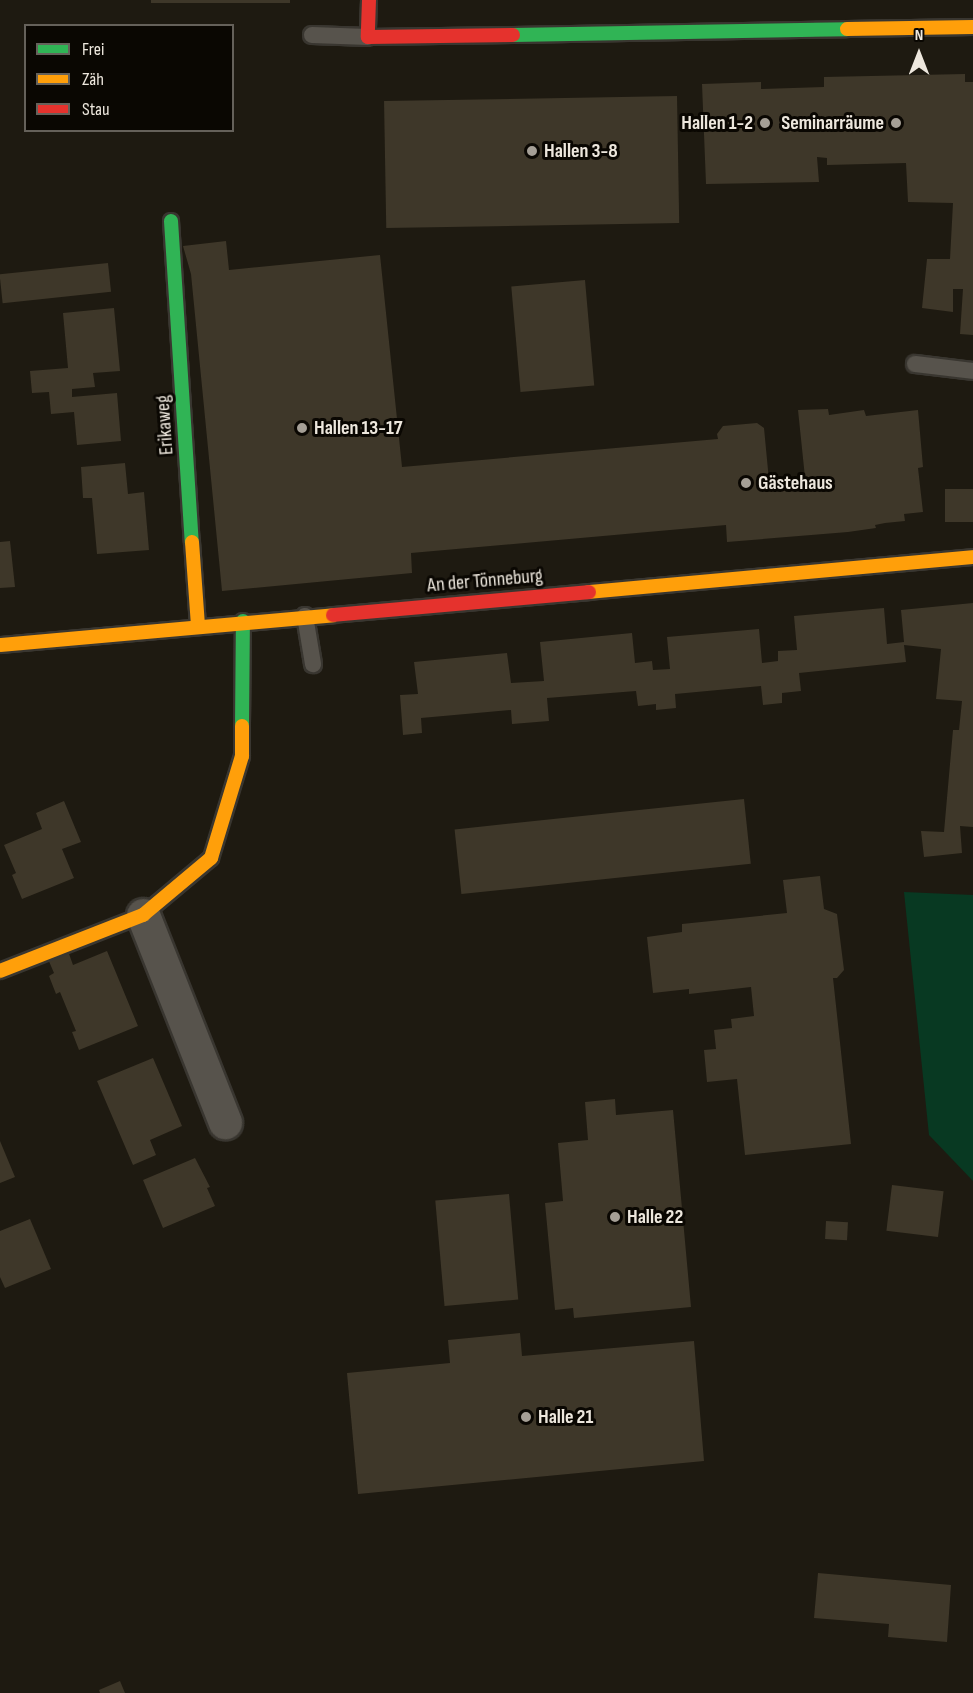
<!DOCTYPE html>
<meta charset="utf-8">
<style>
body{margin:0}
#map{position:relative;width:973px;height:1693px;overflow:hidden;background:#1e1a11;font-family:"Sofia Sans Condensed",sans-serif}
div>[style]{position:absolute}
[style*='--x']{left:calc(var(--x)*1px);top:calc(var(--y)*1px);width:calc(var(--w)*1px);rotate:calc(var(--a)*1deg)}
.green>*{inset:0;background:#083922}
.building>*{inset:0;background:#3e3729;transform-origin:0 0}
.roads{filter:drop-shadow(2px 0 #393630) drop-shadow(-2px 0 #393630) drop-shadow(0 2px #393630) drop-shadow(0 -2px #393630)}
.lane>*{height:16px;margin:-8px;padding:0 8px;transform-origin:8px;border-radius:8px;background:#57534c}
.street>*{height:33px;margin:-16.5px;padding:0 16.5px;transform-origin:16.5px;border-radius:16.5px;background:#57534c}
.fast>*{height:14px;margin:-7px;padding:0 7px;transform-origin:7px;border-radius:7px;background:#30b455}
.slow>*{height:14px;margin:-7px;padding:0 7px;transform-origin:7px;border-radius:7px;background:#ff9f0a}
.jam>*{height:14px;margin:-7px;padding:0 7px;transform-origin:7px;border-radius:7px;background:#e5322d}
.dots>*{width:16px;height:16px;translate:-50% -50%;box-sizing:border-box;border:3px solid #0a0702;border-radius:50%}
span{translate:-50% -50%;white-space:nowrap;text-align:center;line-height:1.15;-webkit-text-stroke:6px #0a0702;paint-order:stroke}
.poi-label{font-size:20px;color:#ede7dd;font-weight:700}
.right{translate:-100% -50%;text-align:right}
.left{translate:0 -50%;text-align:left}
.street-label{font-size:20px;color:#ede7dd}
.legend{position:absolute;left:24px;top:24px;width:210px;height:108px;box-sizing:border-box;background:#0a0702;border:2px solid #65615a;margin:0;padding:8px 10px;list-style:none;font-size:18px;color:#ede7dd}
.legend li{display:flex;align-items:center;gap:12px;height:30px}
.legend b{width:30px;border:2px solid #65615a}
.north{position:absolute;left:889px;top:24px;width:60px;height:60px;-webkit-text-stroke:4px #0a0702;paint-order:stroke;rotate:0deg;font-size:16px;font-weight:700;line-height:24px;text-align:center;color:#ede7dd}
.north::after{content:'';display:block;margin:auto;width:21px;height:27px;background:#ede7dd;clip-path:polygon(50% 0,100% 100%,50% 72%,0 100%)}
</style>
<div id="map">
<div class="green">
<i style="clip-path:polygon(904px 892px,973px 895px,973px 1181px,929px 1135px)"></i>
</div>
<div class="building">
<i style="left:151px;top:0;width:139px;height:3px"></i>
<i style="clip-path:polygon(965px 74px,965px 82px,973px 82px,973px 335px,960px 334px,963px 289px,953px 289px,953px 312px,922px 308px,927px 259px,950px 259px,953px 203px,908px 202px,906px 163px,827px 165px,827px 158px,817px 157px,819px 182px,706px 184px,702px 84px,761px 82px,761px 89px,824px 87px,824px 77px)"></i>
<i style="left:677px;top:96px;width:127px;height:293px;rotate:89deg"></i>
<i style="clip-path:polygon(226px 241px,229px 270px,380px 255px,402px 467px,718px 439px,717px 434px,723px 426px,757px 423px,764px 428px,770px 491px,806px 487px,798px 410px,828px 409px,829px 415px,864px 410px,866px 416px,918px 410px,923px 467px,918px 468px,923px 512px,904px 514px,905px 521px,885px 523px,875px 525px,876px 528px,848px 532px,727px 542px,726px 525px,411px 553px,412px 573px,222px 591px,191px 274px,183px 246px)"></i>
<i style="left:108px;top:263px;width:29px;height:109px;rotate:84deg"></i>
<i style="left:585px;top:280px;width:106px;height:74px;rotate:85deg"></i>
<i style="clip-path:polygon(114px 308px,120px 371px,93px 373px,95px 387px,72px 389px,72px 397px,117px 393px,121px 441px,77px 445px,74px 412px,51px 414px,49px 392px,32px 393px,30px 371px,68px 368px,63px 313px)"></i>
<i style="clip-path:polygon(125px 463px,128px 494px,144px 492px,149px 550px,97px 554px,92px 498px,83px 498px,81px 467px)"></i>
<i style="left:945px;top:489px;width:28px;height:33px"></i>
<i style="clip-path:polygon(10px 541px,15px 587px,0 588px,0 542px)"></i>
<i style="clip-path:polygon(973px 603px,973px 827px,960px 826px,962px 853px,924px 857px,921px 831px,944px 832px,953px 730px,959px 730px,962px 701px,936px 699px,941px 649px,904px 645px,906px 662px,799px 673px,801px 691px,782px 693px,782px 703px,763px 705px,761px 686px,675px 694px,676px 708px,656px 710px,656px 704px,638px 706px,636px 691px,547px 698px,549px 721px,512px 724px,511px 710px,421px 718px,422px 733px,403px 735px,400px 695px,418px 694px,414px 662px,507px 653px,511px 683px,544px 681px,540px 642px,632px 633px,635px 663px,652px 661px,653px 670px,670px 669px,667px 637px,759px 629px,762px 663px,778px 661px,778px 651px,797px 650px,794px 616px,884px 608px,887px 644px,904px 642px,901px 610px)"></i>
<i style="left:744px;top:799px;width:65px;height:291px;rotate:84deg"></i>
<i style="clip-path:polygon(64px 801px,81px 842px,62px 849px,74px 878px,22px 899px,12px 875px,16px 873px,4px 845px,42px 829px,36px 813px)"></i>
<i style="clip-path:polygon(820px 876px,824px 909px,837px 914px,844px 970px,837px 978px,833px 978px,851px 1144px,745px 1155px,737px 1079px,707px 1082px,704px 1050px,716px 1049px,714px 1030px,732px 1028px,731px 1019px,754px 1016px,751px 987px,689px 994px,689px 989px,653px 993px,647px 937px,682px 932px,682px 924px,787px 913px,783px 880px)"></i>
<i style="clip-path:polygon(68px 951px,73px 965px,107px 951px,138px 1026px,79px 1050px,72px 1032px,76px 1031px,60px 992px,56px 994px,49px 976px,54px 973px,48px 959px)"></i>
<i style="clip-path:polygon(153px 1058px,182px 1126px,150px 1140px,156px 1155px,133px 1165px,97px 1081px)"></i>
<i style="clip-path:polygon(615px 1099px,616px 1115px,673px 1110px,691px 1307px,574px 1318px,573px 1308px,555px 1310px,545px 1203px,563px 1201px,558px 1143px,588px 1140px,585px 1102px)"></i>
<i style="clip-path:polygon(0 1141px,15px 1177px,0 1183px)"></i>
<i style="clip-path:polygon(195px 1158px,210px 1187px,207px 1188px,215px 1206px,163px 1228px,143px 1180px)"></i>
<i style="left:892px;top:1185px;width:52px;height:46px;rotate:7deg"></i>
<i style="left:509px;top:1194px;width:106px;height:74px;rotate:85deg"></i>
<i style="clip-path:polygon(30px 1219px,51px 1269px,5px 1288px,0 1277px,0 1231px)"></i>
<i style="left:826px;top:1221px;width:22px;height:18px;rotate:3deg"></i>
<i style="clip-path:polygon(520px 1333px,522px 1356px,694px 1341px,704px 1461px,358px 1494px,347px 1373px,450px 1363px,448px 1340px)"></i>
<i style="clip-path:polygon(818px 1573px,951px 1585px,947px 1642px,888px 1637px,889px 1624px,814px 1618px)"></i>
<i style="clip-path:polygon(120px 1681px,125px 1693px,100px 1693px,99px 1690px)"></i>
</div>
<div class="roads">
<div class="lane">
<i style="--x:312;--y:35;--w:56;--a:2"></i>
<i style="--x:915;--y:364;--w:58;--a:6.9"></i>
<i style="--x:305;--y:616;--w:49;--a:80.5"></i>
</div>
<div class="street">
<i style="--x:143;--y:915;--w:223;--a:68.4"></i>
</div>
<div class="fast">
<i style="--x:513;--y:35;--w:334;--a:-1"></i>
<i style="--x:171;--y:221;--w:322;--a:86.3"></i>
<i style="--x:242;--y:726;--w:105;--a:-89.5"></i>
</div>
<div class="slow">
<i style="--x:847;--y:29;--w:126;--a:-0.9"></i>
<i style="--x:192;--y:542;--w:84;--a:85.9"></i>
<i style="--x:589;--y:592;--w:386;--a:-5.2"></i>
<i style="--x:0;--y:645;--w:334;--a:-5.1"></i>
<i style="--x:0;--y:971;--w:154;--a:-21.4"></i>
<i style="--x:143;--y:915;--w:89;--a:-40"></i>
<i style="--x:211;--y:858;--w:107;--a:-73.1"></i>
<i style="--x:242;--y:756;--w:30;--a:-90"></i>
</div>
<div class="jam">
<i style="--x:369;--y:0;--w:37;--a:92"></i>
<i style="--x:368;--y:37;--w:145;--a:-0.8"></i>
<i style="--x:333;--y:615;--w:257;--a:-5.1"></i>
</div>
</div>
<div class="dots">
<i style="left:765px;top:123px;background:#a59f96"></i>
<i style="left:896px;top:123px;background:#a59f96"></i>
<i style="left:532px;top:151px;background:#a59f96"></i>
<i style="left:302px;top:428px;background:#a59f96"></i>
<i style="left:746px;top:483px;background:#a59f96"></i>
<i style="left:615px;top:1217px;background:#a59f96"></i>
<i style="left:526px;top:1417px;background:#a59f96"></i>
</div>
<div class="poi-label">
<span class="right" style="left:753px;top:123px">Hallen 1-2</span>
<span class="right" style="left:884px;top:123px">Seminarräume</span>
<span class="left" style="left:544px;top:151px">Hallen 3-8</span>
<span class="left" style="left:314px;top:428px">Hallen 13-17</span>
<span class="left" style="left:758px;top:483px">Gästehaus</span>
<span class="left" style="left:627px;top:1217px">Halle 22</span>
<span class="left" style="left:538px;top:1417px">Halle 21</span>
</div>
<div class="street-label">
<span style="left:165px;top:425px;rotate:-94deg">Erikaweg</span>
<span style="left:485px;top:581px;rotate:-5deg">An der Tönneburg</span>
</div>
<ul class="legend">
<li><b style="height:8px;background:#30b455"></b>Frei</li>
<li><b style="height:8px;background:#ff9f0a"></b>Zäh</li>
<li><b style="height:8px;background:#e5322d"></b>Stau</li>
</ul>
<div class="north">N</div>
</div>
